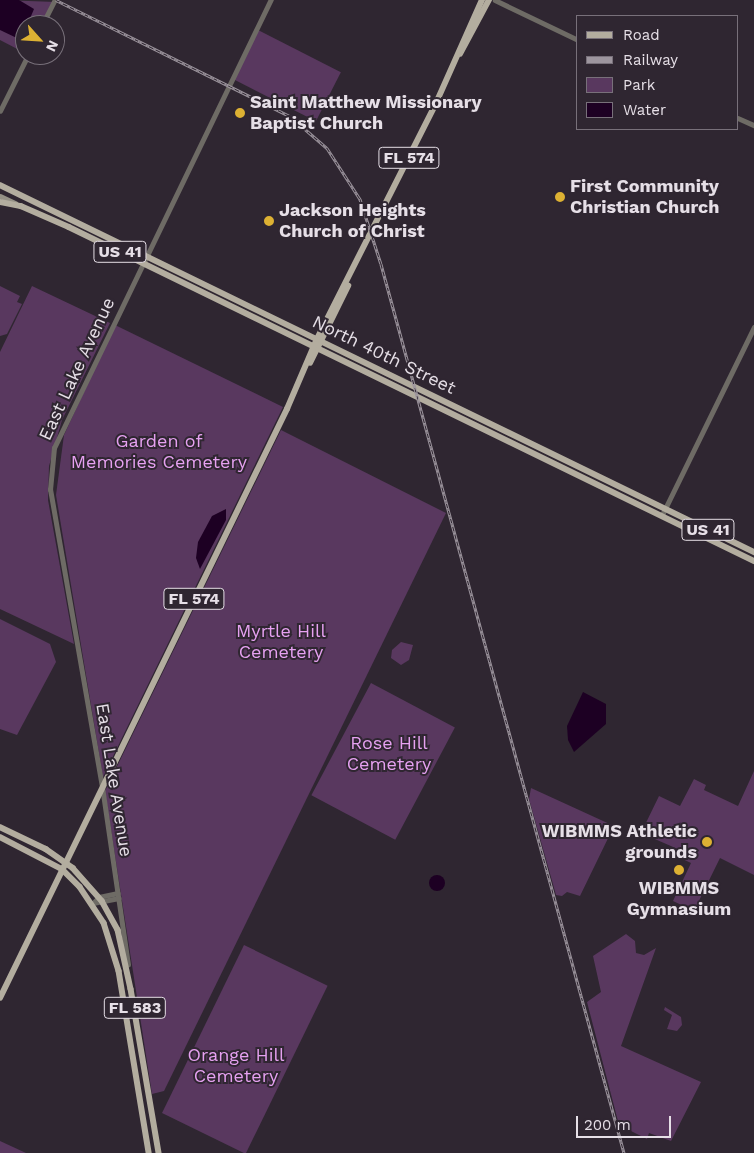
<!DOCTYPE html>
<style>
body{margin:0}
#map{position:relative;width:754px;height:1153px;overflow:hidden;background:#2f2631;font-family:"Work Sans",sans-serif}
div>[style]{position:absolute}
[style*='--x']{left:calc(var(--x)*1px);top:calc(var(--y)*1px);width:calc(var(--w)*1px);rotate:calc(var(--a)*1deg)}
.green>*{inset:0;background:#59385f;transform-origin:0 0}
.water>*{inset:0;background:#1d0023}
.round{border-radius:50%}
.tertiary>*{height:4.5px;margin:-2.25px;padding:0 2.25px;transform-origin:2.25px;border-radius:2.25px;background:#6e6b65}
.secondary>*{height:5px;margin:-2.5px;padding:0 2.5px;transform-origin:2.5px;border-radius:2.5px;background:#959186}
.primary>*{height:5.5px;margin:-2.75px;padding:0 2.75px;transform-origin:2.75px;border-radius:2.75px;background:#b3ad9f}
.rail>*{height:3px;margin-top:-1.5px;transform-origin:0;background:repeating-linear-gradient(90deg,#2f2631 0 4px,#9d959e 0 8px);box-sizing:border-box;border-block:1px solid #9d959e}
.dots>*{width:14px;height:14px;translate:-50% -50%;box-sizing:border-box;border:2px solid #2f2631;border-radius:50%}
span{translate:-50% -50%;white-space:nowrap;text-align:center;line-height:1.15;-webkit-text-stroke:4px #2f2631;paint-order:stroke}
.shield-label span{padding:1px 4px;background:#2f2631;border:1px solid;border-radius:4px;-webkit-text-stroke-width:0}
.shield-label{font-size:16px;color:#e6dfe7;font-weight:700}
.poi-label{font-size:18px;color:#e6dfe7;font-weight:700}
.left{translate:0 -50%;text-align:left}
.right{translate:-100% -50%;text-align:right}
.street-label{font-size:18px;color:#e6dfe7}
.park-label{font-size:18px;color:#e6a1f1}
.legend{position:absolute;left:576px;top:15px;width:162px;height:115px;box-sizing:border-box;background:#2f2631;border:1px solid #78707a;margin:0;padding:6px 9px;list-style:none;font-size:15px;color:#e6dfe7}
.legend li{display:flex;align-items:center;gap:10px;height:25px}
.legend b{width:25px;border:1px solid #78707a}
.north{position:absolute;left:15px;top:15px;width:50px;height:50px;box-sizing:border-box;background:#2f2631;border:1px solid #78707a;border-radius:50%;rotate:116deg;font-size:14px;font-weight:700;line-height:20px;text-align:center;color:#e6dfe7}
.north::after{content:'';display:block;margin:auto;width:18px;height:22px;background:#ddb133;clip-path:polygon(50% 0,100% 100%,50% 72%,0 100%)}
.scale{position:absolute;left:576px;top:1116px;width:95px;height:22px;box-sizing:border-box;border:2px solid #e6dfe7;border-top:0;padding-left:6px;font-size:15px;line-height:18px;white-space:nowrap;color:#e6dfe7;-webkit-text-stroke:4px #2f2631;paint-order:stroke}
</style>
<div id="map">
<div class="green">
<i style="clip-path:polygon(0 0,56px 2px,44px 25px,25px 25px,25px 53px,0 40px)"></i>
<i style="left:258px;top:30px;width:93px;height:55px;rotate:27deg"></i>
<i style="clip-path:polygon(0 286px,20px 296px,17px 302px,22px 304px,7px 334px,0 336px)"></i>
<i style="clip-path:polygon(32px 286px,110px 323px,62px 420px,49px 466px,48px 500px,74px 644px,0 609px,0 352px)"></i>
<i style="clip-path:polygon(115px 325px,283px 407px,103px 777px,56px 495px,64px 435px)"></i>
<i style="clip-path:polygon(281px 430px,446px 513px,164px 1091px,152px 1094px,105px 791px)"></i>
<i style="clip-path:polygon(0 619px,50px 644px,56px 662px,17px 735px,0 729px)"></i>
<i style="clip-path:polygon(401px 642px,413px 645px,409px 660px,401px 665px,391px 658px,392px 650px)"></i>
<i style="left:371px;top:683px;width:95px;height:127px;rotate:28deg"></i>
<i style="clip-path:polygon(754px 771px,754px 875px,720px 858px,694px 911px,673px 901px,691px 863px,676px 856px,680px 850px,641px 833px,659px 796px,680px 806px,694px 779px,706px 785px,704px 790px,738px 806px)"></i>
<i style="clip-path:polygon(531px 788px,614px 826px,580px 896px,567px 892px,562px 896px,556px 895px,529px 799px)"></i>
<i style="clip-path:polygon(626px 934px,635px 941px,636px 953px,644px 955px,656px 948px,621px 1046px,701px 1082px,671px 1141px,649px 1133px,647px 1139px,619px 1125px,587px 1002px,601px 992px,593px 956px)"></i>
<i style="left:244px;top:945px;width:93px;height:187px;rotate:26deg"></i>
<i style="clip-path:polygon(665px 1007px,681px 1017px,682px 1025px,677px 1031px,667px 1029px,672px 1015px,664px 1010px)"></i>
<i style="clip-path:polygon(0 1141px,26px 1153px,0 1153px)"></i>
</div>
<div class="water">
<i style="clip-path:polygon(0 0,19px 0,34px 9px,21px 40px,0 30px)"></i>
<i style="clip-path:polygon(226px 509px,226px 520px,200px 569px,196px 558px,198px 542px,212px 516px)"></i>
<i style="clip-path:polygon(583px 692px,606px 704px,606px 724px,574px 752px,568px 740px,567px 726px)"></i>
<i class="round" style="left:429px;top:875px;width:16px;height:16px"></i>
</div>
<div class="tertiary">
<i style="--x:495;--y:0;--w:92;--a:25.7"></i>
<i style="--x:42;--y:25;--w:28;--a:-63"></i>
<i style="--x:0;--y:111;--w:63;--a:-63.4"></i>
<i style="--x:738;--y:118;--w:17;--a:24"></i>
<i style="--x:662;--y:515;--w:209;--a:-63.9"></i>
<i style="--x:93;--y:903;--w:8;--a:-45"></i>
<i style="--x:99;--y:897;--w:19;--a:-12"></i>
<i style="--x:93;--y:903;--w:26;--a:-11"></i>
<i style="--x:128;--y:965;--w:180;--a:-98.3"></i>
<i style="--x:102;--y:787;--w:302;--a:-99.9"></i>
<i style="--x:50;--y:490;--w:42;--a:-84.6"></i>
<i style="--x:54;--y:448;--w:498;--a:-64.2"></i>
</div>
<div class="secondary">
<i style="--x:0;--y:196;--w:17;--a:25"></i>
</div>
<div class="primary">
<i style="--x:460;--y:54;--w:61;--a:-61.8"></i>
<i style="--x:0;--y:185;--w:839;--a:25.95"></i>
<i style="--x:0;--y:202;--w:21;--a:11"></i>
<i style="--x:21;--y:206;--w:52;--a:23.6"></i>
<i style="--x:69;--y:227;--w:762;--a:25.99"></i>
<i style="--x:310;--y:363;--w:86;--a:-63.7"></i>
<i style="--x:0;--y:827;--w:51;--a:25.6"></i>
<i style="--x:46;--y:849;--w:33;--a:35"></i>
<i style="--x:73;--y:868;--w:44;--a:48.7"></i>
<i style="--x:102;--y:901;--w:33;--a:61"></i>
<i style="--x:118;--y:930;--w:60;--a:77.6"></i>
<i style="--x:131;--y:989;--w:166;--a:80.3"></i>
<i style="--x:0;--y:837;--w:70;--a:27.3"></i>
<i style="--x:62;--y:869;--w:25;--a:45"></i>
<i style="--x:80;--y:887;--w:43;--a:56.3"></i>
<i style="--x:104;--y:923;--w:50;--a:72.6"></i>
<i style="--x:119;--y:971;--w:184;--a:80.6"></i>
<i style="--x:0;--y:998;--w:655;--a:-64.02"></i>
<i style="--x:287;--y:409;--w:76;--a:-66.8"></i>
<i style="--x:317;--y:339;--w:267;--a:-63.2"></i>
<i style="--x:437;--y:101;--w:111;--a:-66"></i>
</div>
<div class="rail">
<i style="--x:56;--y:0;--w:261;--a:26.4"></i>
<i style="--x:290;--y:116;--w:49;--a:40.9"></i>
<i style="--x:327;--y:148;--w:61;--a:57.1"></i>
<i style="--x:360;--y:199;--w:68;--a:72.1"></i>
<i style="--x:381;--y:264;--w:922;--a:74.71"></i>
</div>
<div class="dots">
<i style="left:240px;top:113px;background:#ddb133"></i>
<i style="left:560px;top:197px;background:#ddb133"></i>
<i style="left:269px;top:221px;background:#ddb133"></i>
<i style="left:707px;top:842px;background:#ddb133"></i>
<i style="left:679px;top:870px;background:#ddb133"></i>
</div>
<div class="shield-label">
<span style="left:409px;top:158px">FL 574</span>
<span style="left:120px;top:252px">US 41</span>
<span style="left:708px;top:530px">US 41</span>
<span style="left:194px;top:599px">FL 574</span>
<span style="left:135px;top:1008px">FL 583</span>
</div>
<div class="poi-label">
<span class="left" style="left:250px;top:113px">Saint Matthew Missionary<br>Baptist Church</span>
<span class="left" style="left:570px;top:197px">First Community<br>Christian Church</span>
<span class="left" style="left:279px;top:221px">Jackson Heights<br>Church of Christ</span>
<span class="right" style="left:697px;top:842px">WIBMMS Athletic<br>grounds</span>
<span style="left:679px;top:899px">WIBMMS<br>Gymnasium</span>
</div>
<div class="street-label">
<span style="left:384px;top:355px;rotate:26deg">North 40th Street</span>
<span style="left:77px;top:369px;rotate:-65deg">East Lake Avenue</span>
<span style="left:114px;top:780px;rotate:81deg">East Lake Avenue</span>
</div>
<div class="park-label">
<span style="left:159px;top:452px">Garden of<br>Memories Cemetery</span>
<span style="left:281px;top:642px">Myrtle Hill<br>Cemetery</span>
<span style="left:389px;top:754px">Rose Hill<br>Cemetery</span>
<span style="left:236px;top:1066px">Orange Hill<br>Cemetery</span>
</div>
<ul class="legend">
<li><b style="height:6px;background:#b3ad9f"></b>Road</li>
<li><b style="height:6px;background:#9d959e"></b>Railway</li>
<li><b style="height:14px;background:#59385f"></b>Park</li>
<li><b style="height:14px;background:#1d0023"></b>Water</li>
</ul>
<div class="north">N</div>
<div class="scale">200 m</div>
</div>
